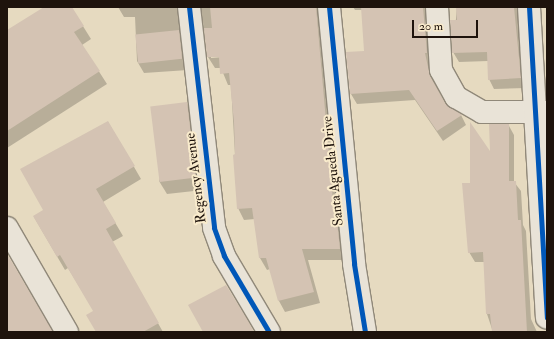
<!DOCTYPE html>
<style>
body{margin:0}
#map{position:relative;width:554px;height:339px;overflow:hidden;background:#e6dac0;font-family:"IM FELL Double Pica",serif}
div>[style]{position:absolute}
[style*='--x']{left:calc(var(--x)*1px);top:calc(var(--y)*1px);width:calc(var(--w)*1px);rotate:calc(var(--a)*1deg)}
.shadow>*{inset:0;background:#0003}
.building>*{inset:0;background:#d4c3b3;transform-origin:0 0}
.roads{filter:drop-shadow(1px 0 #908879) drop-shadow(-1px 0 #908879) drop-shadow(0 1px #908879) drop-shadow(0 -1px #908879)}
.minor>*{height:22px;margin:-11px;padding:0 11px;transform-origin:11px;border-radius:11px;background:#e9e3d7}
.cycleway>*{height:5px;margin:-2.5px;padding:0 2.5px;transform-origin:2.5px;border-radius:2.5px;background:#0057b8}
span{translate:-50% -50%;white-space:nowrap;text-align:center;line-height:1.15;-webkit-text-stroke:4px #f9ebcc;paint-order:stroke}
.street-label{font-size:14px;color:#1e130c}
.frame{position:absolute;inset:0;border:8px solid #1e130c;pointer-events:none}
.scale{position:absolute;left:412px;top:20px;width:66px;height:18px;box-sizing:border-box;border:2px solid #1e130c;border-top:0;padding-left:5px;font-size:12px;line-height:14px;white-space:nowrap;color:#1e130c;-webkit-text-stroke:3px #f9ebcc;paint-order:stroke}
</style>
<div id="map">
<div class="shadow">
<i style="clip-path:polygon(46px 7px,71px 7px,91px 39px,82px 45px,107px 84px,7px 148px,7px 31px)"></i>
<i style="clip-path:polygon(118px 7px,192px 7px,188px 70px,144px 73px,137px 61px,135px 17px,124px 17px)"></i>
<i style="clip-path:polygon(evenodd,197px 7px,322px 7px,346px 260px,308px 260px,320px 303px,285px 312px,279px 301px,270px 269px,267px 270px,260px 258px,255px 219px,244px 220px,238px 208px,231px 85px,228px 85px,221px 68px,215px 68px,208px 57px,201px 9px,197px 7px,211px 56px,224px 57px,211px 58px,211px 56px)"></i>
<i style="clip-path:polygon(353px 7px,428px 7px,434px 82px,445px 104px,461px 115px,466px 125px,443px 141px,415px 100px,357px 104px,351px 94px,347px 53px,365px 52px,362px 10px,355px 10px)"></i>
<i style="clip-path:polygon(457px 7px,518px 7px,526px 88px,494px 89px,489px 79px,488px 61px,459px 62px,453px 52px)"></i>
<i style="clip-path:polygon(187px 103px,194px 116px,203px 190px,167px 194px,159px 181px)"></i>
<i style="clip-path:polygon(108px 122px,141px 179px,103px 202px,123px 236px,112px 242px,163px 332px,97px 332px,94px 311px,68px 268px,65px 270px,34px 217px,45px 210px)"></i>
<i style="clip-path:polygon(509px 126px,514px 135px,514px 182px,521px 191px,523px 225px,526px 231px,531px 319px,537px 332px,493px 332px,487px 314px,485px 262px,475px 262px,469px 252px,463px 184px,471px 184px)"></i>
</div>
<div class="building">
<i style="clip-path:polygon(44px 7px,72px 7px,84px 26px,74px 32px,100px 71px,7px 131px,7px 30px)"></i>
<i style="clip-path:polygon(210px 7px,316px 7px,334px 212px,336px 212px,340px 249px,302px 249px,314px 292px,278px 301px,266px 258px,259px 258px,252px 208px,237px 209px,233px 155px,235px 154px,234px 122px,229px 73px,220px 74px,219px 57px,207px 57px,204px 28px,212px 28px)"></i>
<i style="clip-path:polygon(361px 7px,423px 7px,427px 53px,425px 53px,430px 76px,445px 103px,462px 115px,437px 131px,409px 90px,350px 94px,346px 52px,364px 51px)"></i>
<i style="clip-path:polygon(456px 7px,514px 7px,521px 78px,488px 80px,487px 52px,452px 53px,450px 20px,457px 20px)"></i>
<i style="left:179px;top:30px;width:29px;height:44px;rotate:84deg"></i>
<i style="left:187px;top:102px;width:76px;height:37px;rotate:83deg"></i>
<i style="clip-path:polygon(108px 121px,135px 166px,96px 189px,116px 223px,106px 229px,159px 323px,143px 332px,96px 332px,86px 315px,93px 311px,60px 255px,57px 257px,33px 216px,43px 210px,20px 169px)"></i>
<i style="clip-path:polygon(470px 122px,490px 151px,489px 124px,509px 124px,509px 181px,516px 181px,518px 220px,521px 220px,527px 332px,492px 332px,490px 314px,486px 314px,483px 252px,468px 253px,462px 183px,470px 183px)"></i>
<i style="clip-path:polygon(7px 254px,19px 274px,53px 332px,7px 332px)"></i>
<i style="clip-path:polygon(226px 285px,247px 319px,254px 332px,203px 332px,188px 305px)"></i>
</div>
<div class="roads">
<div class="minor">
<i style="--x:189;--y:7;--w:222;--a:83.5"></i>
<i style="--x:214;--y:228;--w:30;--a:70"></i>
<i style="--x:224;--y:256;--w:88;--a:59.4"></i>
<i style="--x:329;--y:7;--w:258;--a:84.4"></i>
<i style="--x:354;--y:264;--w:69;--a:80.8"></i>
<i style="--x:437;--y:7;--w:63;--a:86.4"></i>
<i style="--x:441;--y:70;--w:31;--a:61"></i>
<i style="--x:456;--y:97;--w:30;--a:30"></i>
<i style="--x:482;--y:112;--w:65;--a:0"></i>
<i style="--x:529;--y:7;--w:311;--a:86.7"></i>
<i style="--x:7;--y:228;--w:120;--a:60"></i>
</div>
</div>
<div class="cycleway">
<i style="--x:189;--y:7;--w:222;--a:83.5"></i>
<i style="--x:214;--y:228;--w:30;--a:70"></i>
<i style="--x:224;--y:256;--w:88;--a:59.4"></i>
<i style="--x:329;--y:7;--w:258;--a:84.4"></i>
<i style="--x:354;--y:264;--w:69;--a:80.8"></i>
<i style="--x:529;--y:7;--w:311;--a:86.7"></i>
</div>
<div class="street-label">
<span style="left:333px;top:171px;rotate:-96deg">Santa Agueda Drive</span>
<span style="left:196px;top:178px;rotate:-97deg">Regency Avenue</span>
</div>
<div class="frame"></div>
<div class="scale">20 m</div>
</div>
